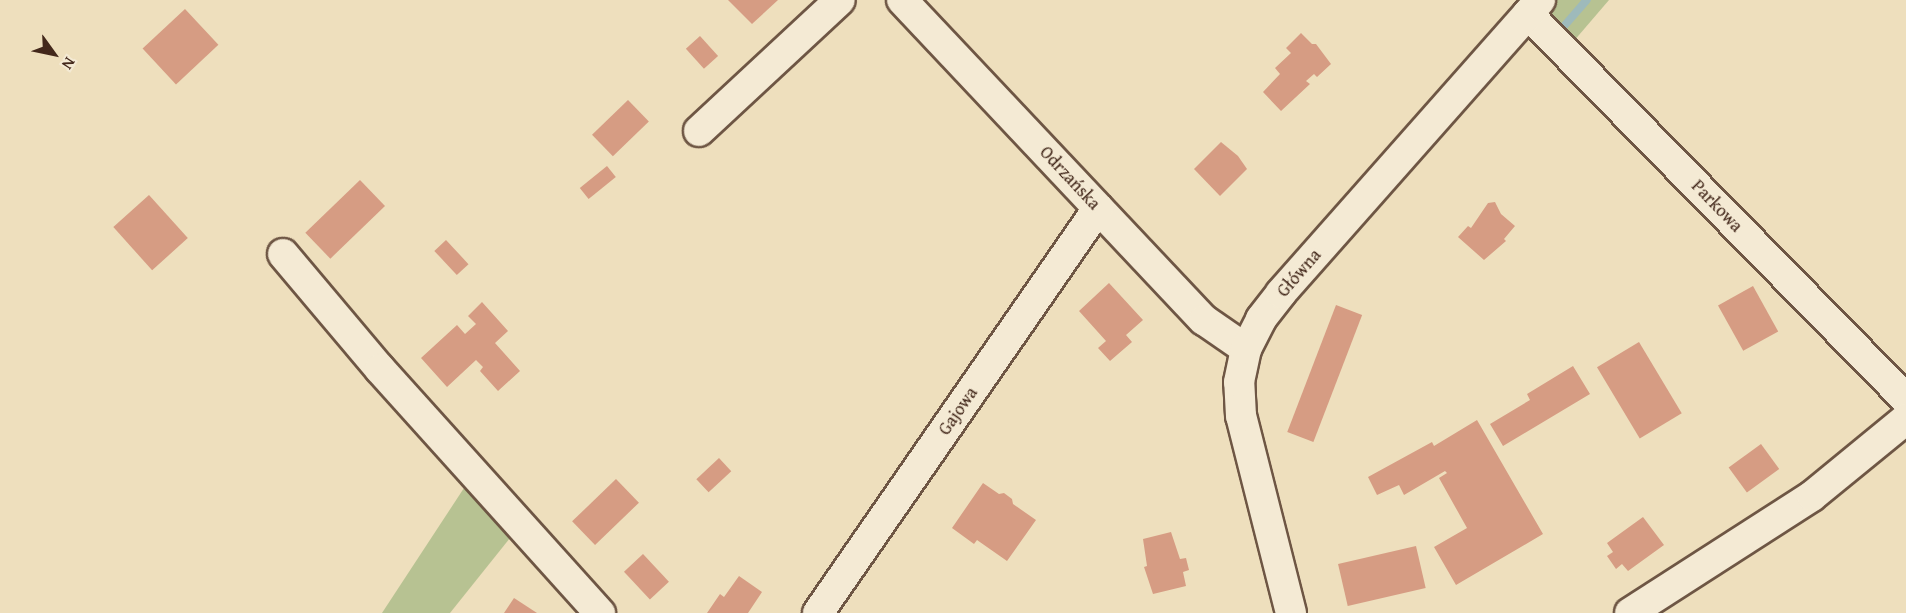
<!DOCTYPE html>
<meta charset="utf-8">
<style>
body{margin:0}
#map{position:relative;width:1906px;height:613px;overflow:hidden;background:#eedfbd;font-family:"Gentium Book Plus",serif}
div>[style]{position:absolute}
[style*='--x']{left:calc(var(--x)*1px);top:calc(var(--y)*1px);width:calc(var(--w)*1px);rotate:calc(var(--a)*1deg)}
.green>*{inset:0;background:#b7c292}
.stream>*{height:8px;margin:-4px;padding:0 4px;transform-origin:4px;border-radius:4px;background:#9ebabb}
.building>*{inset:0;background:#d69c83;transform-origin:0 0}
.roads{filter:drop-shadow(2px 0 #6e5644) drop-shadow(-2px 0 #6e5644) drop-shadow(0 2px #6e5644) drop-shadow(0 -2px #6e5644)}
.minor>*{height:30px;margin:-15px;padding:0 15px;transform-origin:15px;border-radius:15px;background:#f4ead4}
span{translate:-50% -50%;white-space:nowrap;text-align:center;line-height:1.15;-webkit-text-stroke:5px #f4ead4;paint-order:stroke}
.street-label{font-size:18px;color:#43281b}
.north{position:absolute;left:24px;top:24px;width:60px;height:60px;-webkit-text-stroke:4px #f4ead4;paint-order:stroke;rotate:123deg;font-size:16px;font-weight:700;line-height:24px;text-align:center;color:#43281b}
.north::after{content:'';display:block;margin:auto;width:21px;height:27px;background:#43281b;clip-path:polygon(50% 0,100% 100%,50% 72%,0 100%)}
</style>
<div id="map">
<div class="green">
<i style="clip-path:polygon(1557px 0,1609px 0,1573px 42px,1548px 17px)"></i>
<i style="clip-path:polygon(464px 488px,510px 538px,450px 613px,382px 613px)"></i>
</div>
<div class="stream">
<i style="--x:1565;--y:25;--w:33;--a:-49"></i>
</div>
<div class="building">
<i style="clip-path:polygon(728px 0,778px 0,752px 24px)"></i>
<i style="left:185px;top:9px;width:49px;height:58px;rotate:47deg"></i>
<i style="clip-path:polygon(1301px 33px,1312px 44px,1316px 44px,1331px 64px,1317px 77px,1314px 74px,1306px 81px,1310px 84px,1281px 111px,1263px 92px,1280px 74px,1275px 68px,1291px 53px,1286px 48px)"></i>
<i style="left:700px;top:36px;width:27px;height:19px;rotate:48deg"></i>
<i style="left:628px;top:100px;width:30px;height:50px;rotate:46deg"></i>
<i style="clip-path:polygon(1221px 142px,1238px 156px,1247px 169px,1220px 196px,1194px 169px)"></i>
<i style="left:607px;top:166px;width:14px;height:35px;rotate:51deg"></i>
<i style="left:360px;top:180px;width:36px;height:76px;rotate:46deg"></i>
<i style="left:149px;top:195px;width:58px;height:48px;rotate:48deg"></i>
<i style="clip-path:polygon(1495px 202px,1501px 214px,1515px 226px,1504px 239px,1506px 241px,1484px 260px,1458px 237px,1468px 226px,1471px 228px,1488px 203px)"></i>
<i style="left:446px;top:240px;width:33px;height:16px;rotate:47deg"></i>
<i style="clip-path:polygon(1109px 283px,1143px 320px,1126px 335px,1132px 342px,1110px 361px,1098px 348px,1106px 341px,1079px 311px)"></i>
<i style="left:1753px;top:286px;width:52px;height:40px;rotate:61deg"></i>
<i style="clip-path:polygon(482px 302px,508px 331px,495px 343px,520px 371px,498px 391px,480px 371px,483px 367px,476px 360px,447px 387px,421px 358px,457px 325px,465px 334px,476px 324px,468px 316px)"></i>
<i style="left:1336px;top:305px;width:28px;height:136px;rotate:21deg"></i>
<i style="left:1639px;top:342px;width:83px;height:49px;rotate:59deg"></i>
<i style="clip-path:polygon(1573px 366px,1590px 394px,1503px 446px,1490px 424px,1530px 400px,1527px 394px)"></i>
<i style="clip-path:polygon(1477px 420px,1543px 534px,1456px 585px,1434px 547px,1467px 528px,1439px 478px,1447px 473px,1445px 471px,1404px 495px,1399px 485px,1377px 495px,1368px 477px,1432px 442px,1434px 446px)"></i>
<i style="left:1761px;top:444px;width:31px;height:40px;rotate:54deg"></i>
<i style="left:719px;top:458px;width:18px;height:31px;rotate:47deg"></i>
<i style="left:616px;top:479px;width:33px;height:61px;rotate:46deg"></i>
<i style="clip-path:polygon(983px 483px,999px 494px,1004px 493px,1012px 499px,1013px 504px,1036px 520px,1007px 561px,977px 540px,974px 544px,952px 528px)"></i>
<i style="clip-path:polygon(1643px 517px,1664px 545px,1628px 571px,1622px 564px,1616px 569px,1607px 556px,1613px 552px,1607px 543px)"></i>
<i style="clip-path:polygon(1171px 532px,1180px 559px,1186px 558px,1189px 570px,1183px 572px,1186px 586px,1153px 594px,1144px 567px,1147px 566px,1143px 539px)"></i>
<i style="left:1416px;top:546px;width:43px;height:80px;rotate:77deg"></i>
<i style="left:643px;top:554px;width:38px;height:26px;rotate:47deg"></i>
<i style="clip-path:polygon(739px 576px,762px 592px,748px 613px,707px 613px,720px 594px,724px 597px)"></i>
<i style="clip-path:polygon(514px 598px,537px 613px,504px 613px)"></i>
</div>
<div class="roads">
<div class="minor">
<i style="--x:902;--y:0;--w:440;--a:46.7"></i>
<i style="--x:1204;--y:320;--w:51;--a:34.6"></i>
<i style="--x:1528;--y:14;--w:540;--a:45.53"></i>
<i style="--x:699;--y:131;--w:192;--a:-42.9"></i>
<i style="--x:283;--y:254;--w:150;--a:49.9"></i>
<i style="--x:380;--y:369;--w:329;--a:48"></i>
<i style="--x:818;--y:613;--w:492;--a:-55.3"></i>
<i style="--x:1291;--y:613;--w:203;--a:-104.2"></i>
<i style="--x:1241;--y:416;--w:34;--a:-93"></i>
<i style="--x:1239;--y:382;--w:34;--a:-78"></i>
<i style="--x:1246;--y:349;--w:34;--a:-63"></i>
<i style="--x:1261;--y:319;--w:33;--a:-52"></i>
<i style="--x:1281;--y:293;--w:391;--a:-48.5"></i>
<i style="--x:1630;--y:613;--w:216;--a:-32.7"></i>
<i style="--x:1812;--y:496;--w:122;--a:-39.3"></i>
</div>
</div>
<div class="street-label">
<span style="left:1070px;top:178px;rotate:47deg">Odrzańska</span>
<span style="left:1717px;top:206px;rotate:46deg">Parkowa</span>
<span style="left:1299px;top:273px;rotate:-49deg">Główna</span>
<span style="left:958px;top:411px;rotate:-55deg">Gajowa</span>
</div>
<div class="north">N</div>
</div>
